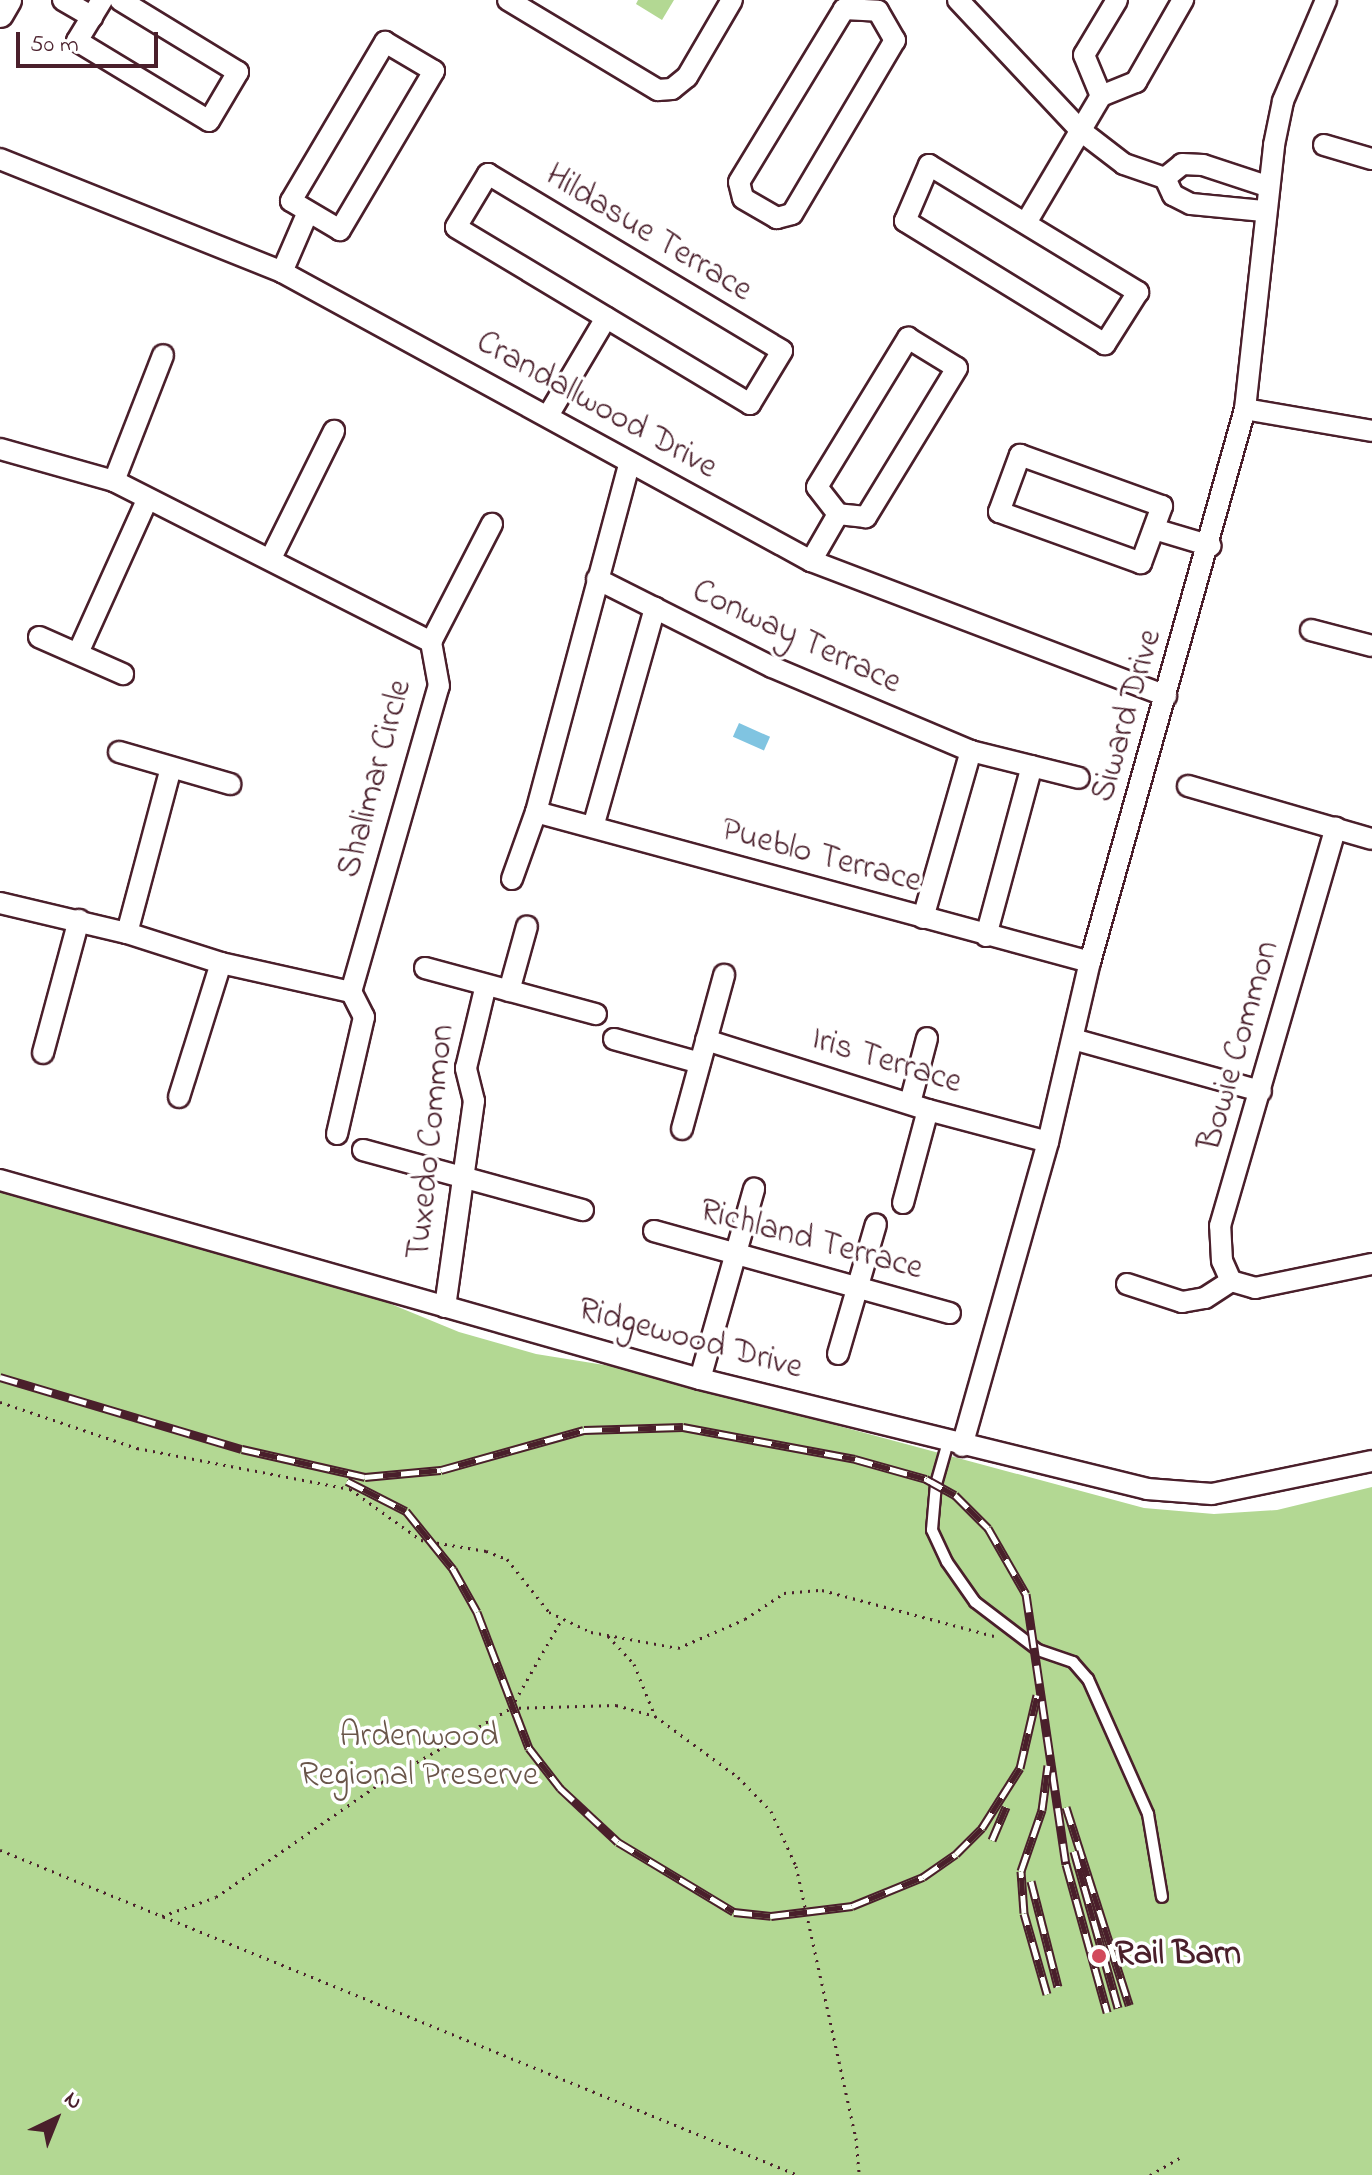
<!DOCTYPE html>
<style>
body{margin:0}
#map{position:relative;width:1372px;height:2175px;overflow:hidden;background:#fff;font-family:"Indie Flower",sans-serif}
div>[style]{position:absolute}
[style*='--x']{left:calc(var(--x)*1px);top:calc(var(--y)*1px);width:calc(var(--w)*1px);rotate:calc(var(--a)*1deg)}
.green>*{inset:0;background:#b3d893}
.water>*{inset:0;background:#80c4e1;transform-origin:0 0}
.path>*{height:3px;margin-top:-1.5px;transform-origin:0;background:repeating-linear-gradient(90deg,#4a1f2b 0 2px,transparent 0 8px)}
.roads{filter:drop-shadow(2px 0 #4a1f2b) drop-shadow(-2px 0 #4a1f2b) drop-shadow(0 2px #4a1f2b) drop-shadow(0 -2px #4a1f2b)}
.lane>*{height:10px;margin:-5px;padding:0 5px;transform-origin:5px;border-radius:5px;background:#fff}
.street>*{height:20px;margin:-10px;padding:0 10px;transform-origin:10px;border-radius:10px;background:#fff}
.secondary>*{height:26px;margin:-13px;padding:0 13px;transform-origin:13px;border-radius:13px;background:#fff}
.rail>*{height:9px;margin-top:-4.5px;transform-origin:0;background:repeating-linear-gradient(90deg,#fff 0 18px,#4a1f2b 0 36px);box-sizing:border-box;border-block:2px solid #4a1f2b}
.dots>*{width:22px;height:22px;translate:-50% -50%;box-sizing:border-box;border:4px solid #fff;border-radius:50%}
span{translate:-50% -50%;white-space:nowrap;text-align:center;line-height:1.15;-webkit-text-stroke:7px #fff;paint-order:stroke}
.street-label{font-size:34px;color:#4a1f2b}
.park-label{font-size:34px;color:#6a564a}
.poi-label{font-size:34px;color:#4a1f2b;font-weight:700}
.left{translate:0 -50%;text-align:left}
.north{position:absolute;left:16px;top:2079px;width:80px;height:80px;-webkit-text-stroke:6px #fff;paint-order:stroke;rotate:43deg;font-size:22px;font-weight:700;line-height:32px;text-align:center;color:#4a1f2b}
.north::after{content:'';display:block;margin:auto;width:28px;height:36px;background:#4a1f2b;clip-path:polygon(50% 0,100% 100%,50% 72%,0 100%)}
.scale{position:absolute;left:16px;top:32px;width:142px;height:36px;box-sizing:border-box;border:4px solid #4a1f2b;border-top:0;padding-left:10px;font-size:24px;line-height:28px;white-space:nowrap;color:#4a1f2b;-webkit-text-stroke:6px #fff;paint-order:stroke}
</style>
<div id="map">
<div class="green">
<i style="clip-path:polygon(638px 0,674px 0,662px 20px,636px 4px)"></i>
<i style="clip-path:polygon(0 1191px,386px 1302px,459px 1332px,536px 1354px,623px 1368px,1144px 1508px,1214px 1514px,1277px 1510px,1372px 1487px,1372px 2175px,0 2175px)"></i>
</div>
<div class="water">
<i style="left:739px;top:723px;width:34px;height:15px;rotate:24deg"></i>
</div>
<div class="path">
<i style="--x:0;--y:1402;--w:145;--a:18.6"></i>
<i style="--x:137;--y:1448;--w:217;--a:10.9"></i>
<i style="--x:350;--y:1489;--w:87;--a:35.7"></i>
<i style="--x:421;--y:1540;--w:66;--a:9.6"></i>
<i style="--x:486;--y:1551;--w:22;--a:21"></i>
<i style="--x:507;--y:1559;--w:68;--a:51.6"></i>
<i style="--x:549;--y:1612;--w:47;--a:25.5"></i>
<i style="--x:591;--y:1632;--w:88;--a:10.4"></i>
<i style="--x:678;--y:1648;--w:73;--a:-23.4"></i>
<i style="--x:745;--y:1619;--w:47;--a:-33.7"></i>
<i style="--x:784;--y:1593;--w:38;--a:-5"></i>
<i style="--x:822;--y:1590;--w:178;--a:15"></i>
<i style="--x:608;--y:1636;--w:38;--a:47"></i>
<i style="--x:634;--y:1664;--w:56;--a:68"></i>
<i style="--x:511;--y:1708;--w:103;--a:-60.2"></i>
<i style="--x:0;--y:1850;--w:862;--a:22.16"></i>
<i style="--x:162;--y:1916;--w:57;--a:-19.4"></i>
<i style="--x:216;--y:1897;--w:202;--a:-34.7"></i>
<i style="--x:382;--y:1782;--w:149;--a:-29.8"></i>
<i style="--x:511;--y:1708;--w:105;--a:-1.6"></i>
<i style="--x:616;--y:1705;--w:41;--a:15.8"></i>
<i style="--x:655;--y:1716;--w:103;--a:36.3"></i>
<i style="--x:738;--y:1777;--w:47;--a:45.9"></i>
<i style="--x:771;--y:1811;--w:60;--a:65.6"></i>
<i style="--x:796;--y:1866;--w:279;--a:77.6"></i>
<i style="--x:856;--y:2138;--w:37;--a:85"></i>
<i style="--x:1150;--y:2175;--w:34;--a:-30"></i>
</div>
<div class="roads">
<div class="lane">
<i style="--x:948;--y:1442;--w:44;--a:105.9"></i>
<i style="--x:936;--y:1484;--w:46;--a:95"></i>
<i style="--x:932;--y:1530;--w:35;--a:65"></i>
<i style="--x:947;--y:1562;--w:49;--a:55"></i>
<i style="--x:975;--y:1602;--w:79;--a:37.3"></i>
<i style="--x:1038;--y:1650;--w:37;--a:19"></i>
<i style="--x:1073;--y:1662;--w:23;--a:49"></i>
<i style="--x:1088;--y:1679;--w:148;--a:66"></i>
<i style="--x:1148;--y:1814;--w:84;--a:80.4"></i>
</div>
<div class="street">
<i style="--x:63;--y:0;--w:34;--a:30"></i>
<i style="--x:102;--y:0;--w:48;--a:121.4"></i>
<i style="--x:77;--y:41;--w:154;--a:31.2"></i>
<i style="--x:209;--y:121;--w:57;--a:-59.4"></i>
<i style="--x:238;--y:72;--w:138;--a:-148.6"></i>
<i style="--x:508;--y:0;--w:175;--a:31"></i>
<i style="--x:658;--y:90;--w:14;--a:-4"></i>
<i style="--x:672;--y:89;--w:19;--a:-39"></i>
<i style="--x:687;--y:77;--w:89;--a:-59.7"></i>
<i style="--x:958;--y:0;--w:180;--a:46.8"></i>
<i style="--x:1081;--y:131;--w:54;--a:37.5"></i>
<i style="--x:1124;--y:164;--w:43;--a:18.9"></i>
<i style="--x:1165;--y:178;--w:19;--a:65"></i>
<i style="--x:1173;--y:195;--w:20;--a:27"></i>
<i style="--x:1191;--y:204;--w:73;--a:5.5"></i>
<i style="--x:1117;--y:0;--w:64;--a:121"></i>
<i style="--x:1084;--y:55;--w:44;--a:67.5"></i>
<i style="--x:1101;--y:96;--w:38;--a:-22"></i>
<i style="--x:1136;--y:82;--w:95;--a:-60.2"></i>
<i style="--x:844;--y:9;--w:34;--a:3"></i>
<i style="--x:878;--y:11;--w:34;--a:60"></i>
<i style="--x:895;--y:40;--w:202;--a:120.6"></i>
<i style="--x:792;--y:214;--w:16;--a:165"></i>
<i style="--x:777;--y:218;--w:39;--a:-150"></i>
<i style="--x:743;--y:198;--w:16;--a:-104"></i>
<i style="--x:739;--y:182;--w:202;--a:-58.7"></i>
<i style="--x:385;--y:42;--w:57;--a:30.6"></i>
<i style="--x:434;--y:71;--w:185;--a:120.6"></i>
<i style="--x:340;--y:230;--w:57;--a:-149.4"></i>
<i style="--x:291;--y:201;--w:185;--a:-59.4"></i>
<i style="--x:1324;--y:145;--w:50;--a:16.3"></i>
<i style="--x:0;--y:159;--w:304;--a:21.8"></i>
<i style="--x:282;--y:272;--w:603;--a:28.65"></i>
<i style="--x:811;--y:561;--w:380;--a:20.8"></i>
<i style="--x:929;--y:165;--w:245;--a:31.3"></i>
<i style="--x:1138;--y:292;--w:62;--a:122.4"></i>
<i style="--x:1105;--y:344;--w:235;--a:-148.4"></i>
<i style="--x:905;--y:221;--w:61;--a:-66.8"></i>
<i style="--x:488;--y:174;--w:343;--a:31"></i>
<i style="--x:782;--y:351;--w:62;--a:121.1"></i>
<i style="--x:750;--y:404;--w:343;--a:-149"></i>
<i style="--x:456;--y:227;--w:62;--a:-58.9"></i>
<i style="--x:1165;--y:178;--w:22;--a:-39"></i>
<i style="--x:1182;--y:164;--w:21;--a:3"></i>
<i style="--x:1203;--y:165;--w:67;--a:18.2"></i>
<i style="--x:1027;--y:221;--w:145;--a:-59.4"></i>
<i style="--x:282;--y:272;--w:65;--a:-66.6"></i>
<i style="--x:908;--y:338;--w:57;--a:31.5"></i>
<i style="--x:957;--y:368;--w:175;--a:121.4"></i>
<i style="--x:866;--y:517;--w:28;--a:-174"></i>
<i style="--x:838;--y:514;--w:34;--a:-128"></i>
<i style="--x:817;--y:487;--w:175;--a:-58.6"></i>
<i style="--x:1245;--y:409;--w:129;--a:9.8"></i>
<i style="--x:549;--y:414;--w:112;--a:-59.3"></i>
<i style="--x:0;--y:449;--w:118;--a:15.7"></i>
<i style="--x:114;--y:481;--w:356;--a:26.9"></i>
<i style="--x:1020;--y:455;--w:151;--a:19.8"></i>
<i style="--x:1162;--y:506;--w:61;--a:110.2"></i>
<i style="--x:1141;--y:563;--w:151;--a:-160.2"></i>
<i style="--x:999;--y:512;--w:61;--a:-69.8"></i>
<i style="--x:114;--y:481;--w:135;--a:-68.7"></i>
<i style="--x:1154;--y:529;--w:59;--a:16.6"></i>
<i style="--x:271;--y:558;--w:142;--a:-63.6"></i>
<i style="--x:811;--y:561;--w:54;--a:-60.1"></i>
<i style="--x:597;--y:579;--w:196;--a:26.7"></i>
<i style="--x:772;--y:667;--w:216;--a:22.9"></i>
<i style="--x:971;--y:751;--w:111;--a:14"></i>
<i style="--x:1311;--y:630;--w:63;--a:14.7"></i>
<i style="--x:39;--y:637;--w:92;--a:23.8"></i>
<i style="--x:431;--y:642;--w:133;--a:-62.7"></i>
<i style="--x:78;--y:653;--w:168;--a:-65.7"></i>
<i style="--x:119;--y:752;--w:116;--a:16.1"></i>
<i style="--x:1188;--y:786;--w:191;--a:16.1"></i>
<i style="--x:536;--y:812;--w:574;--a:15.15"></i>
<i style="--x:593;--y:827;--w:228;--a:-74.2"></i>
<i style="--x:512;--y:879;--w:71;--a:-70.3"></i>
<i style="--x:536;--y:812;--w:362;--a:-75"></i>
<i style="--x:0;--y:903;--w:130;--a:13.3"></i>
<i style="--x:127;--y:933;--w:99;--a:17.7"></i>
<i style="--x:221;--y:963;--w:133;--a:12.6"></i>
<i style="--x:923;--y:918;--w:174;--a:-74"></i>
<i style="--x:127;--y:933;--w:171;--a:-75.1"></i>
<i style="--x:986;--y:936;--w:176;--a:-74.9"></i>
<i style="--x:425;--y:968;--w:177;--a:15.1"></i>
<i style="--x:509;--y:991;--w:67;--a:-74.5"></i>
<i style="--x:351;--y:992;--w:318;--a:-74"></i>
<i style="--x:439;--y:686;--w:45;--a:-100.3"></i>
<i style="--x:614;--y:1039;--w:89;--a:15.6"></i>
<i style="--x:1073;--y:1039;--w:195;--a:15.5"></i>
<i style="--x:706;--y:1040;--w:233;--a:17.5"></i>
<i style="--x:928;--y:1110;--w:124;--a:14.9"></i>
<i style="--x:43;--y:1053;--w:138;--a:-74.9"></i>
<i style="--x:179;--y:1097;--w:140;--a:-72.6"></i>
<i style="--x:910;--y:1103;--w:67;--a:-75.3"></i>
<i style="--x:682;--y:1129;--w:160;--a:-74.7"></i>
<i style="--x:337;--y:1134;--w:120;--a:-77"></i>
<i style="--x:364;--y:1017;--w:28;--a:-117"></i>
<i style="--x:363;--y:1150;--w:228;--a:15.3"></i>
<i style="--x:0;--y:1180;--w:728;--a:15.87"></i>
<i style="--x:700;--y:1379;--w:460;--a:13.8"></i>
<i style="--x:1147;--y:1489;--w:65;--a:4.4"></i>
<i style="--x:1212;--y:1494;--w:163;--a:-11.7"></i>
<i style="--x:903;--y:1203;--w:96;--a:-75"></i>
<i style="--x:654;--y:1231;--w:307;--a:15.5"></i>
<i style="--x:1231;--y:1281;--w:22;--a:-114"></i>
<i style="--x:1222;--y:1261;--w:35;--a:-93"></i>
<i style="--x:1220;--y:1226;--w:415;--a:-73.8"></i>
<i style="--x:1127;--y:1284;--w:58;--a:18.1"></i>
<i style="--x:1182;--y:1302;--w:23;--a:-10"></i>
<i style="--x:1205;--y:1298;--w:31;--a:-33"></i>
<i style="--x:1231;--y:1281;--w:25;--a:16"></i>
<i style="--x:1255;--y:1288;--w:119;--a:-11.6"></i>
<i style="--x:445;--y:1307;--w:208;--a:-82"></i>
<i style="--x:474;--y:1101;--w:34;--a:-104"></i>
<i style="--x:466;--y:1068;--w:85;--a:-76.5"></i>
<i style="--x:838;--y:1354;--w:135;--a:-73.7"></i>
<i style="--x:700;--y:1379;--w:198;--a:-74.1"></i>
<i style="--x:962;--y:1446;--w:316;--a:-74.2"></i>
<i style="--x:1048;--y:1142;--w:185;--a:-76.9"></i>
<i style="--x:1090;--y:962;--w:574;--a:-74.34"></i>
<i style="--x:1245;--y:409;--w:266;--a:-83.7"></i>
<i style="--x:1274;--y:145;--w:45;--a:-78.4"></i>
<i style="--x:1283;--y:101;--w:110;--a:-66.9"></i>
</div>
<div class="secondary">
<i style="--x:0;--y:14;--w:16;--a:-60"></i>
</div>
</div>
<div class="rail">
<i style="--x:0;--y:1377;--w:252;--a:16.6"></i>
<i style="--x:242;--y:1449;--w:126;--a:12.8"></i>
<i style="--x:365;--y:1477;--w:76;--a:-5.3"></i>
<i style="--x:441;--y:1470;--w:148;--a:-15.6"></i>
<i style="--x:584;--y:1430;--w:99;--a:-1.7"></i>
<i style="--x:683;--y:1427;--w:175;--a:10.5"></i>
<i style="--x:855;--y:1459;--w:74;--a:15.7"></i>
<i style="--x:926;--y:1479;--w:33;--a:29"></i>
<i style="--x:955;--y:1495;--w:47;--a:45"></i>
<i style="--x:988;--y:1528;--w:76;--a:60.1"></i>
<i style="--x:1026;--y:1594;--w:273;--a:81.6"></i>
<i style="--x:1066;--y:1864;--w:154;--a:74.5"></i>
<i style="--x:347;--y:1481;--w:66;--a:27"></i>
<i style="--x:406;--y:1511;--w:75;--a:51"></i>
<i style="--x:453;--y:1569;--w:49;--a:60.8"></i>
<i style="--x:477;--y:1612;--w:146;--a:69.1"></i>
<i style="--x:529;--y:1748;--w:51;--a:52.2"></i>
<i style="--x:560;--y:1788;--w:79;--a:43"></i>
<i style="--x:618;--y:1842;--w:135;--a:31.1"></i>
<i style="--x:734;--y:1912;--w:37;--a:6"></i>
<i style="--x:771;--y:1916;--w:82;--a:-7"></i>
<i style="--x:852;--y:1906;--w:77;--a:-22.2"></i>
<i style="--x:923;--y:1877;--w:40;--a:-34.9"></i>
<i style="--x:956;--y:1854;--w:37;--a:-45"></i>
<i style="--x:982;--y:1828;--w:71;--a:-57.7"></i>
<i style="--x:1020;--y:1768;--w:75;--a:-76.9"></i>
<i style="--x:1066;--y:1807;--w:208;--a:72.3"></i>
<i style="--x:992;--y:1840;--w:36;--a:-67"></i>
<i style="--x:1074;--y:1851;--w:163;--a:74.3"></i>
<i style="--x:1031;--y:1881;--w:109;--a:75.7"></i>
<i style="--x:1047;--y:1994;--w:84;--a:-105.9"></i>
<i style="--x:1024;--y:1913;--w:42;--a:-94.1"></i>
<i style="--x:1021;--y:1871;--w:65;--a:-71"></i>
<i style="--x:1042;--y:1810;--w:45;--a:-82.4"></i>
</div>
<div class="dots">
<i style="left:1099px;top:1956px;background:#d1495b"></i>
</div>
<div class="street-label">
<span style="left:648px;top:234px;rotate:31deg">Hildasue Terrace</span>
<span style="left:596px;top:406px;rotate:29deg">Crandallwood Drive</span>
<span style="left:796px;top:638px;rotate:25deg">Conway Terrace</span>
<span style="left:1128px;top:716px;rotate:-74deg">Siward Drive</span>
<span style="left:376px;top:779px;rotate:-75deg">Shalimar Circle</span>
<span style="left:821px;top:857px;rotate:15deg">Pueblo Terrace</span>
<span style="left:1240px;top:1046px;rotate:-74deg">Bowie Common</span>
<span style="left:886px;top:1062px;rotate:17deg">Iris Terrace</span>
<span style="left:432px;top:1142px;rotate:-84deg">Tuxedo Common</span>
<span style="left:811px;top:1241px;rotate:15deg">Richland Terrace</span>
<span style="left:690px;top:1340px;rotate:15deg">Ridgewood Drive</span>
</div>
<div class="park-label">
<span style="left:419px;top:1757px">Ardenwood<br>Regional Preserve</span>
</div>
<div class="poi-label">
<span class="left" style="left:1115px;top:1956px">Rail Barn</span>
</div>
<div class="north">N</div>
<div class="scale">50 m</div>
</div>
